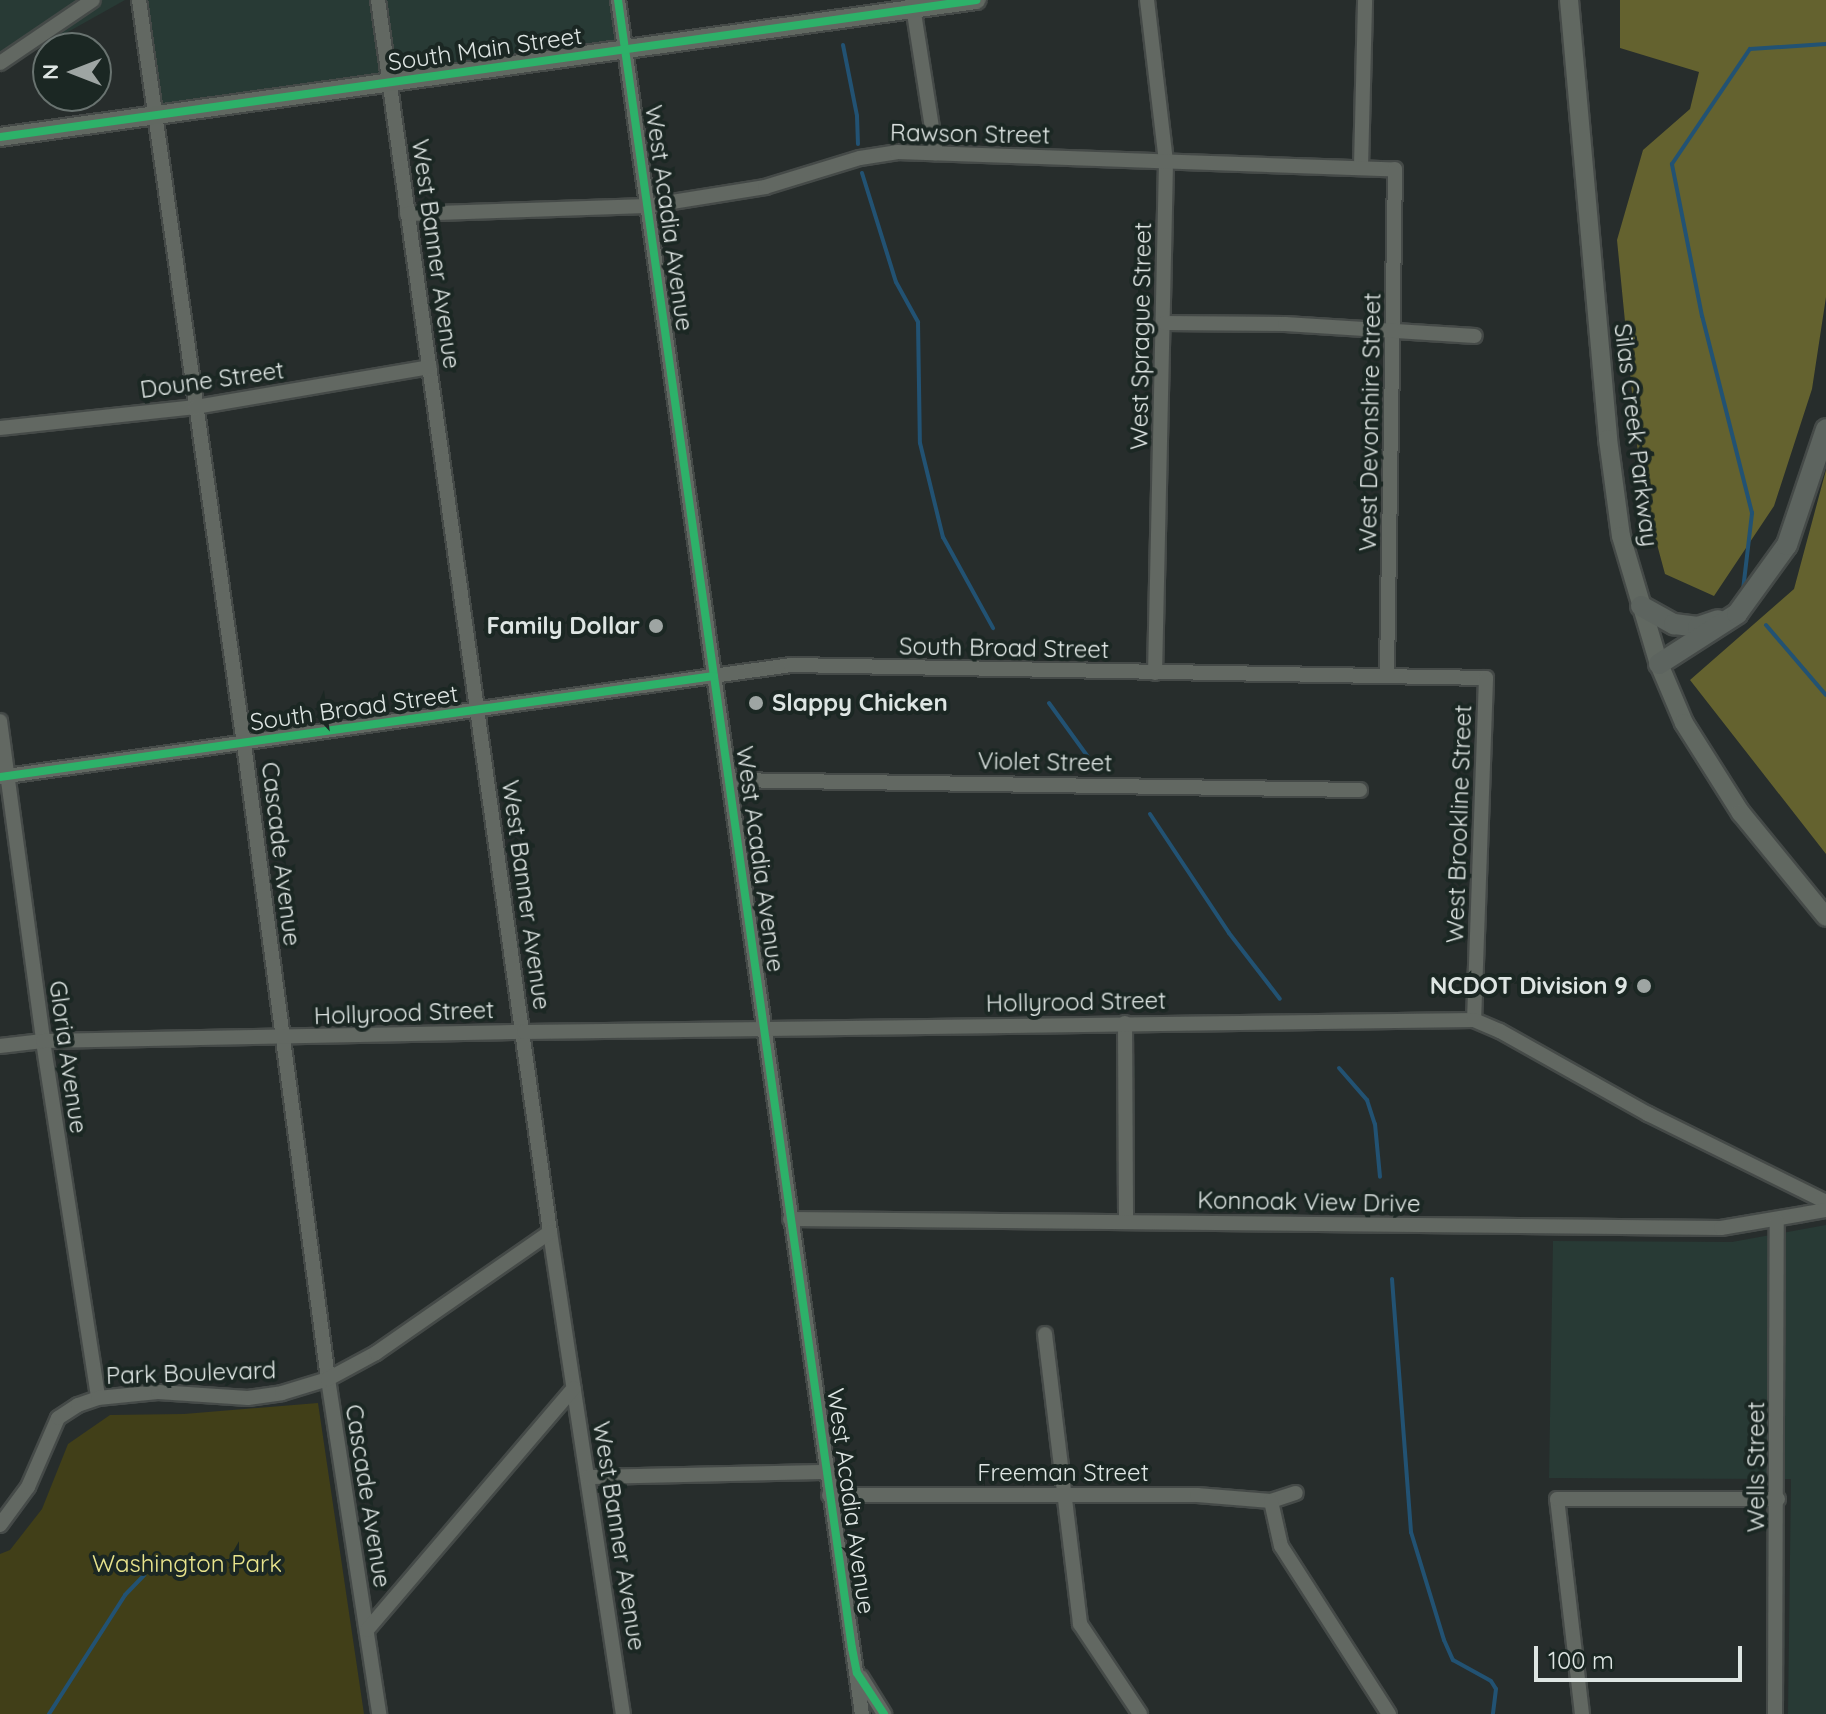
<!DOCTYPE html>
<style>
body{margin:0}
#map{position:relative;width:1826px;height:1714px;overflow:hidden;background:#272d2c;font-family:Quicksand,sans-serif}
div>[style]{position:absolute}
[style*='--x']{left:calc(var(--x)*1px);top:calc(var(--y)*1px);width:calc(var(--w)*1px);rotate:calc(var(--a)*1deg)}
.built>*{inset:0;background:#283a35}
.green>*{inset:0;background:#413f18}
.forest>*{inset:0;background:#64622f}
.stream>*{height:4px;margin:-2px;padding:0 2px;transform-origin:2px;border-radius:2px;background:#225273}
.roads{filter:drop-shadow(2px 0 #454a48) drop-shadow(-2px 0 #454a48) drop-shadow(0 2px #454a48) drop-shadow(0 -2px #454a48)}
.minor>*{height:14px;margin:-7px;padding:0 7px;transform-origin:7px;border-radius:7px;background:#626862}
.major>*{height:18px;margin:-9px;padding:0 9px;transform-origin:9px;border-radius:9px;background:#616861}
.highway>*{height:20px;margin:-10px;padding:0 10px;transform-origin:10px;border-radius:10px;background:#5d645f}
.cycleway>*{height:8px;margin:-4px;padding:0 4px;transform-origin:4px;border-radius:4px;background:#2db169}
.dots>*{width:22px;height:22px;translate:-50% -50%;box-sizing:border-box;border:4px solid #1b2723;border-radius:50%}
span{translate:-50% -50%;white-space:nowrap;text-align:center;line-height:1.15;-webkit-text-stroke:8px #1b2723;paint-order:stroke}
.street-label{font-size:24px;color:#dee5e3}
.poi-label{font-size:24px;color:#dee5e3;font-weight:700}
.right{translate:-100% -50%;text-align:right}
.left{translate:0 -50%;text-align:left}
.park-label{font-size:24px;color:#e9e48c}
.north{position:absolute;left:32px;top:32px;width:80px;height:80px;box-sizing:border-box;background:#1b2723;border:2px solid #697370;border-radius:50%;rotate:270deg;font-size:22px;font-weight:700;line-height:32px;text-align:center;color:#dee5e3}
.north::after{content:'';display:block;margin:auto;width:28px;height:36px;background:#9ea5a3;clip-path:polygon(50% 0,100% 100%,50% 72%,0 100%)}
.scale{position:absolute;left:1534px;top:1646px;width:208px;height:36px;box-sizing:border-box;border:4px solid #dee5e3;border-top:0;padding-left:10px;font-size:24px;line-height:28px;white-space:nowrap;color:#dee5e3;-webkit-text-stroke:6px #1b2723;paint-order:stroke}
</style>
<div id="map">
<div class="built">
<i style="clip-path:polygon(0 0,125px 0,0 70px)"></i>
<i style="clip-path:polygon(139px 0,618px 0,625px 51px,154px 114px)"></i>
<i style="clip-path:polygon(1826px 1225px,1826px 1714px,1788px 1714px,1791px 1479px,1549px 1478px,1553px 1241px,1732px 1242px)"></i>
</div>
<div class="green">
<i style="clip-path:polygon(318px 1403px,364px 1714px,0 1714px,0 1554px,10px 1550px,42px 1509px,68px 1444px,110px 1415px,184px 1414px)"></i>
</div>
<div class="forest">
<i style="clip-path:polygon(1620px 0,1826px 0,1826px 297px,1812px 389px,1774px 506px,1714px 596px,1665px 574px,1641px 485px,1617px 240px,1643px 150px,1690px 109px,1699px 72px,1620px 48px)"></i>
<i style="clip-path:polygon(1826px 470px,1826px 854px,1690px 680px,1794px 589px)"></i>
</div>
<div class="stream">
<i style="--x:843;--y:45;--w:72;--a:78.8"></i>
<i style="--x:857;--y:116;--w:28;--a:88"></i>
<i style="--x:862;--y:173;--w:114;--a:72.7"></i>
<i style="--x:896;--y:282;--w:46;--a:61.2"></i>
<i style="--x:918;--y:322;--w:121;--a:89.1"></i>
<i style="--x:920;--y:443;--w:97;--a:76.3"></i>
<i style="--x:943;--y:537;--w:104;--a:61.2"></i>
<i style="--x:1743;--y:590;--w:78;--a:-83.3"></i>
<i style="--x:1752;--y:513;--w:203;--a:-104.2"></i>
<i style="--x:1702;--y:316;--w:155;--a:-101.2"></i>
<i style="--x:1672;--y:164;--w:139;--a:-55.9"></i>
<i style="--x:1750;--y:49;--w:76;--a:-3.8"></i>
<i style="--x:1766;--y:625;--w:92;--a:49.4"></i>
<i style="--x:1049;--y:703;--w:80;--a:54.1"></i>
<i style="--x:1150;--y:814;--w:143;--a:56.4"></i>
<i style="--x:1229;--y:933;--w:83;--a:52.3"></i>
<i style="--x:1339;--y:1068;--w:43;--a:48.8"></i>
<i style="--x:1367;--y:1100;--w:25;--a:72"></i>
<i style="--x:1375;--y:1124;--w:53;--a:84.6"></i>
<i style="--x:1392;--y:1279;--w:254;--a:85.7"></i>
<i style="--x:1411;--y:1532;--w:113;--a:73"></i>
<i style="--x:1444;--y:1640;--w:22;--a:66"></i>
<i style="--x:1453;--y:1660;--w:43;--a:28.9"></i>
<i style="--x:1491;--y:1681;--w:9;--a:58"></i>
<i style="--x:1496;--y:1689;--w:25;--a:97"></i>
<i style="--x:49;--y:1714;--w:141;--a:-57.4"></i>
<i style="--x:125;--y:1595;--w:28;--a:-46"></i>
</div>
<div class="roads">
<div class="minor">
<i style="--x:139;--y:0;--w:751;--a:81.97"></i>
<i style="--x:244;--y:744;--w:641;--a:82.46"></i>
<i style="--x:328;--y:1379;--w:339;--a:81.3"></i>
<i style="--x:378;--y:0;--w:1244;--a:82.05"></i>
<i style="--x:550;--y:1232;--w:487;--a:81.4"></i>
<i style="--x:618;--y:0;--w:1731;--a:81.9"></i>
<i style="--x:912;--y:0;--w:155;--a:81.1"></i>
<i style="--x:1147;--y:0;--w:163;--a:83.3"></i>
<i style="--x:1166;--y:162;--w:511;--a:91.23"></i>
<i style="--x:0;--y:63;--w:112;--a:-34.1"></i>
<i style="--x:1361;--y:167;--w:167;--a:-88.6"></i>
<i style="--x:407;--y:214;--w:240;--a:-1.9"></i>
<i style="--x:647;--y:206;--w:120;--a:-9.1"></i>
<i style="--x:765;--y:187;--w:99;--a:-17"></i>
<i style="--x:860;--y:158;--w:37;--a:-9"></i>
<i style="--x:897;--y:152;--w:498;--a:2"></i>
<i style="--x:1395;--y:169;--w:506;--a:90.91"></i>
<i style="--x:1164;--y:323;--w:121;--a:0.5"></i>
<i style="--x:1285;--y:324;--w:190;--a:3.6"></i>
<i style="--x:0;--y:428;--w:197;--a:-6.1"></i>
<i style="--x:196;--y:407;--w:237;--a:-9.7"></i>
<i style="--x:0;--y:721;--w:323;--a:82.3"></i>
<i style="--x:43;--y:1041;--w:361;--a:81.2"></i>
<i style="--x:0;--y:777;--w:799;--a:-8.06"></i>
<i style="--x:791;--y:665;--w:695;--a:1.07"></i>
<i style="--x:1486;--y:678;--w:342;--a:92"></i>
<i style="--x:729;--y:780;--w:631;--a:0.91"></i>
<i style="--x:1125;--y:1023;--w:199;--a:89.7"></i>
<i style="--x:0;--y:1046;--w:43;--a:-6.6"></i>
<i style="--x:43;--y:1041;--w:481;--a:-1.1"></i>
<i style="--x:524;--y:1032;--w:950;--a:-0.72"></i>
<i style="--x:1474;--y:1020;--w:28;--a:23"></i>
<i style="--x:1500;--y:1031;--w:170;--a:29.3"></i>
<i style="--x:1648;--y:1114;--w:199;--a:26.3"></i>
<i style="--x:790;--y:1219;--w:931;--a:0.55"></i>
<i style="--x:1721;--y:1228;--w:107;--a:-9.7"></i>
<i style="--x:1045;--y:1334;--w:292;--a:83.1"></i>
<i style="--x:1080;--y:1624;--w:108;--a:56.3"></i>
<i style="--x:588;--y:1477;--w:238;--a:-1.2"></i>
<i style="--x:829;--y:1495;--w:368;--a:0"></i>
<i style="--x:1197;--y:1495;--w:74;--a:4.6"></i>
<i style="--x:1271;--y:1501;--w:26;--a:-18"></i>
<i style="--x:1271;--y:1501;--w:46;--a:77.5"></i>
<i style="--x:1281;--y:1546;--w:200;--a:57.3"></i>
<i style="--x:0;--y:1525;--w:47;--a:-53.6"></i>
<i style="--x:28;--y:1487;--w:75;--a:-66.5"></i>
<i style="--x:58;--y:1418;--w:24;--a:-33"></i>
<i style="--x:78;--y:1405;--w:21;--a:-19"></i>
<i style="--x:98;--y:1398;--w:60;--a:-5.7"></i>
<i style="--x:158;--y:1392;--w:90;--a:3.8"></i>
<i style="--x:248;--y:1398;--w:34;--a:-8"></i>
<i style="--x:282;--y:1393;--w:48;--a:-16.9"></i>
<i style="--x:328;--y:1379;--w:55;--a:-28.4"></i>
<i style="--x:376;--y:1353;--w:212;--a:-34.8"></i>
<i style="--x:367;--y:1630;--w:318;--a:-49.5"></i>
<i style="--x:861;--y:1677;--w:44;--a:58.1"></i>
<i style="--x:1582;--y:1714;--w:216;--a:-96.6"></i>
<i style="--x:1557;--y:1499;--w:221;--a:0"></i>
<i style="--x:1775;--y:1714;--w:493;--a:-89.8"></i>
</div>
<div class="major">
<i style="--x:1569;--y:0;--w:441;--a:84.9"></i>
<i style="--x:1608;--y:439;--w:98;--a:82.4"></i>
<i style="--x:1621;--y:536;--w:134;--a:73.5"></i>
<i style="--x:1659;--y:664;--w:64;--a:67"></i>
<i style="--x:1684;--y:723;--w:107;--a:57.7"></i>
<i style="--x:1741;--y:813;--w:134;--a:50.7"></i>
<i style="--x:0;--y:137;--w:986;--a:-7.99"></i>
</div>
<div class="highway">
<i style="--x:1641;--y:606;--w:38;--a:29"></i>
<i style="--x:1674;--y:624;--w:24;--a:7"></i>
<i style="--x:1698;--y:627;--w:21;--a:-19"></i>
<i style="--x:1659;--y:664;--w:93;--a:-32.7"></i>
<i style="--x:1737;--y:614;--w:85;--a:-54.1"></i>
<i style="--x:1787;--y:545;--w:122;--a:-71.4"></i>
</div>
</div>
<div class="cycleway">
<i style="--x:618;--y:0;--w:1665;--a:81.92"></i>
<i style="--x:852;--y:1648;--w:25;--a:79"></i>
<i style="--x:857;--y:1673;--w:49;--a:56.6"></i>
<i style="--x:0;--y:137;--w:986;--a:-7.99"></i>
<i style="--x:0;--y:777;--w:721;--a:-8.05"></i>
</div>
<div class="dots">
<i style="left:656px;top:626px;background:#9ea5a3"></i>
<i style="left:756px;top:703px;background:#9ea5a3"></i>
<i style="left:1644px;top:986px;background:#9ea5a3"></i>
</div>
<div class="street-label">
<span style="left:485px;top:49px;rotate:-8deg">South Main Street</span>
<span style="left:970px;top:134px;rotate:1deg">Rawson Street</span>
<span style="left:669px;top:218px;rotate:82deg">West Acadia Avenue</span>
<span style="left:436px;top:254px;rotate:82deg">West Banner Avenue</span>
<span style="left:1141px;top:336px;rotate:-89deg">West Sprague Street</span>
<span style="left:212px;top:380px;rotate:-8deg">Doune Street</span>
<span style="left:1370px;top:422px;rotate:-89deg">West Devonshire Street</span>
<span style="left:1636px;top:435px;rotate:83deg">Silas Creek Parkway</span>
<span style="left:1004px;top:648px;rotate:1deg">South Broad Street</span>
<span style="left:354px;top:708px;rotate:-8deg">South Broad Street</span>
<span style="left:1045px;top:762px;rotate:1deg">Violet Street</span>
<span style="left:1459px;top:824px;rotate:-88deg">West Brookline Street</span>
<span style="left:281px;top:854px;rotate:83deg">Cascade Avenue</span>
<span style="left:760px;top:859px;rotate:82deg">West Acadia Avenue</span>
<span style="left:526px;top:895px;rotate:82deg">West Banner Avenue</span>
<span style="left:1076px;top:1002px;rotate:-1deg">Hollyrood Street</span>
<span style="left:404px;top:1013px;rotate:-2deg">Hollyrood Street</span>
<span style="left:68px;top:1057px;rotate:82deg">Gloria Avenue</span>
<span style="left:1309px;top:1202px;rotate:1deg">Konnoak View Drive</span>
<span style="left:191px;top:1373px;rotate:-2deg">Park Boulevard</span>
<span style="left:1756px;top:1467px;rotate:-90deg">Wells Street</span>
<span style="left:1063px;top:1473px">Freeman Street</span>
<span style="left:368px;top:1496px;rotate:81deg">Cascade Avenue</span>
<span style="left:851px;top:1501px;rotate:82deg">West Acadia Avenue</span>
<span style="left:619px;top:1536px;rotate:81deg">West Banner Avenue</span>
</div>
<div class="poi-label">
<span class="right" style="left:640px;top:626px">Family Dollar</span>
<span class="left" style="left:772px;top:703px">Slappy Chicken</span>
<span class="right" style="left:1628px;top:986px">NCDOT Division 9</span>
</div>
<div class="park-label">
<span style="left:187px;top:1564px">Washington Park</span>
</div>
<div class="north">N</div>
<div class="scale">100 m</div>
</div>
